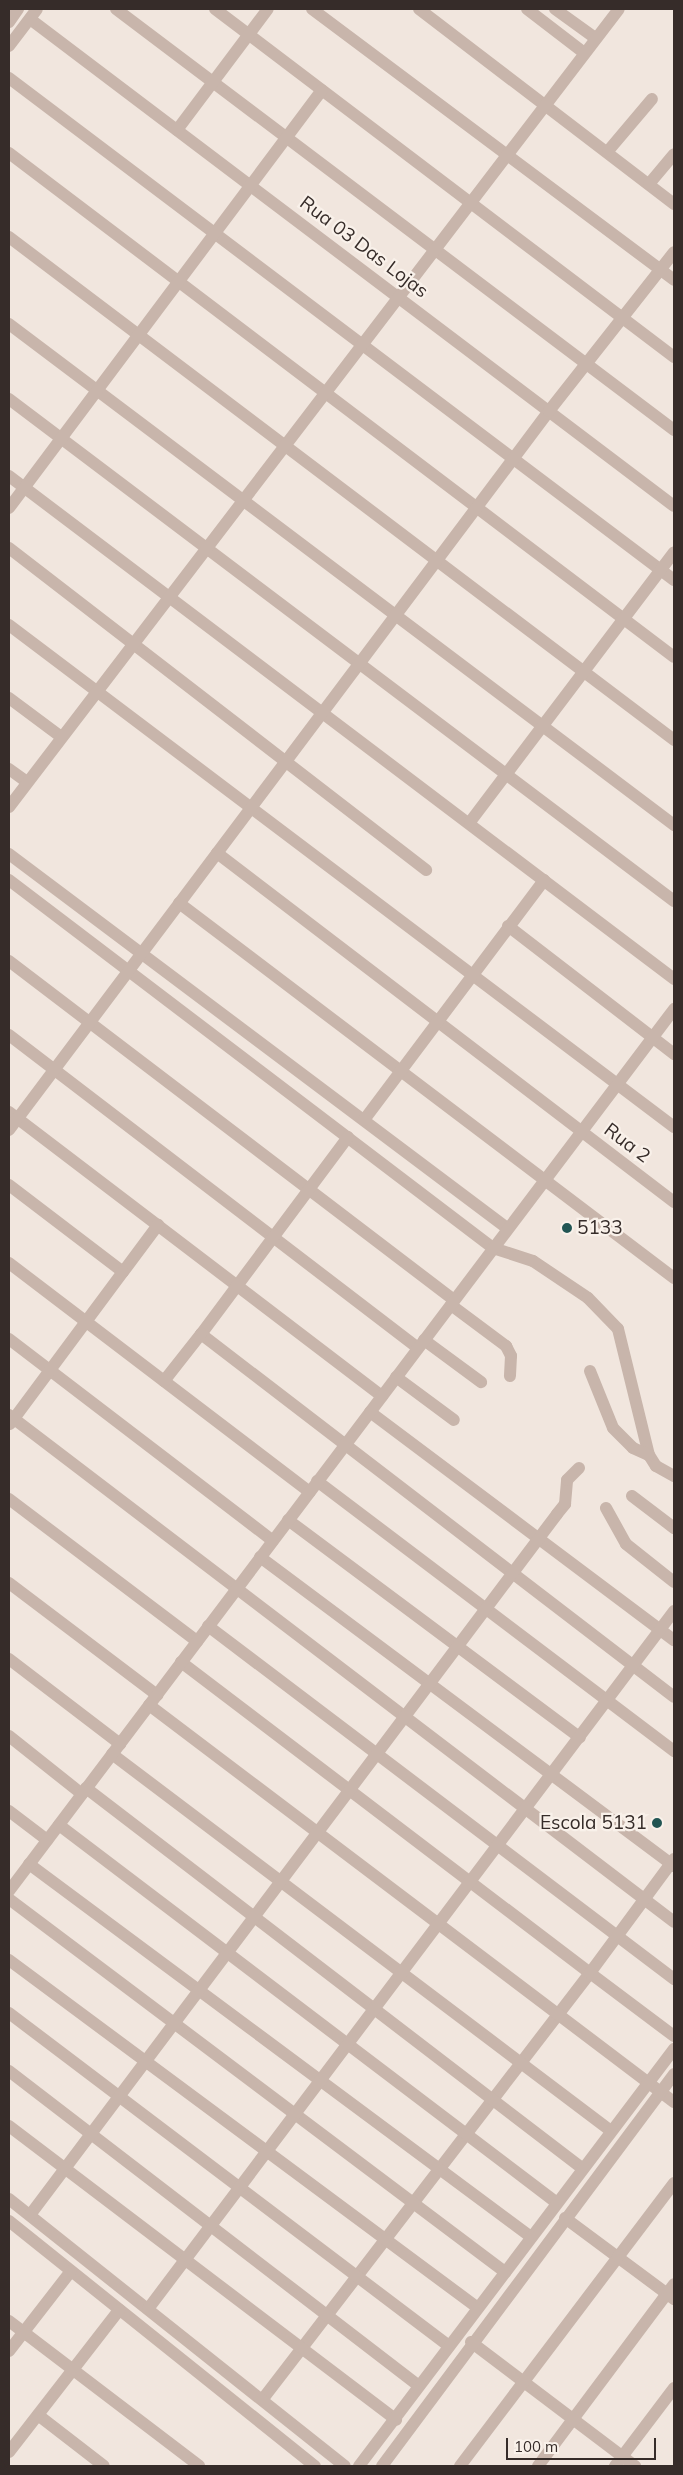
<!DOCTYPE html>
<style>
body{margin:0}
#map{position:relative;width:683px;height:2475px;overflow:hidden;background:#f1e6de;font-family:Mulish,sans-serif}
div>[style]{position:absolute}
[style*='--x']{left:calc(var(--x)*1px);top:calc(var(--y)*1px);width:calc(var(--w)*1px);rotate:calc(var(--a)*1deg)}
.minor>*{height:12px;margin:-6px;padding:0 6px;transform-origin:6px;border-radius:6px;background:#c8b5ab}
.dots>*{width:14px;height:14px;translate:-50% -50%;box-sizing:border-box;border:2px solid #f9f1ea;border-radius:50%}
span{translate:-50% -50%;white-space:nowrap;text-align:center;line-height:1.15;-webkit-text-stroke:4.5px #f9f1ea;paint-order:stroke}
.street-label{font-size:19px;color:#362c29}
.poi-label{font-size:19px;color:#362c29}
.left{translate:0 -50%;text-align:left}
.right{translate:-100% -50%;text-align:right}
.frame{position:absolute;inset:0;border:10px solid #362c29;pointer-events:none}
.scale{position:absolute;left:506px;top:2438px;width:150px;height:22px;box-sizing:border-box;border:2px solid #362c29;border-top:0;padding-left:6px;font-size:15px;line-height:18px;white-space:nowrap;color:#362c29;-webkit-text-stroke:4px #f9f1ea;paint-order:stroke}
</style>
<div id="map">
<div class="minor">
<i style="--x:116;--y:9;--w:699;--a:37.03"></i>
<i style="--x:215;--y:9;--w:576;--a:37.17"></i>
<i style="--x:312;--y:9;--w:452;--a:36.8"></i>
<i style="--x:419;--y:9;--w:321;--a:37.4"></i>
<i style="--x:527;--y:9;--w:71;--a:37.5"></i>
<i style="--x:555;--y:9;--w:49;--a:35.9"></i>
<i style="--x:30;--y:19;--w:807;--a:37.1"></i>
<i style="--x:9;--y:22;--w:16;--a:-55"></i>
<i style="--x:9;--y:46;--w:46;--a:-52.9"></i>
<i style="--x:9;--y:78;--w:833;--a:37.05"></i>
<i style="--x:177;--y:130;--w:151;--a:-53.1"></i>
<i style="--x:608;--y:151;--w:68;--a:-49.8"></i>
<i style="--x:9;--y:153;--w:834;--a:37.16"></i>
<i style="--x:649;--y:184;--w:39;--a:-50"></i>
<i style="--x:9;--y:237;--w:834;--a:37.1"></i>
<i style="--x:9;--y:324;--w:833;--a:36.99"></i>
<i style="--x:9;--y:399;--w:833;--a:37.05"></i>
<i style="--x:9;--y:476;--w:834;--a:37.1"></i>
<i style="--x:9;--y:508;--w:522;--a:-53.17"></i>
<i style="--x:9;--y:548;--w:527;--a:37.67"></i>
<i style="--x:9;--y:625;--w:833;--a:37.05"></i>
<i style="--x:9;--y:698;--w:64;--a:36.7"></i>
<i style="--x:9;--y:769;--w:22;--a:36"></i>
<i style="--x:9;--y:807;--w:1004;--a:-52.61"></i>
<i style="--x:470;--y:822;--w:338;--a:-52.9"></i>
<i style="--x:217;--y:853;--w:575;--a:37.37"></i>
<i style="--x:9;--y:854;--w:623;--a:36.91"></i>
<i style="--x:9;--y:880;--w:608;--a:37.25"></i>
<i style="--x:493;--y:1248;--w:42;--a:18"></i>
<i style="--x:533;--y:1261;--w:66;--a:33.9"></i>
<i style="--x:588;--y:1298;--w:43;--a:45.9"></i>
<i style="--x:618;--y:1329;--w:130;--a:76.2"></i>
<i style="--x:649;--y:1455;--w:13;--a:58"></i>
<i style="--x:656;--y:1466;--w:21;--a:29"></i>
<i style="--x:179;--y:903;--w:621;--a:37.15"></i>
<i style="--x:508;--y:926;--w:210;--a:37.6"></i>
<i style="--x:9;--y:961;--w:559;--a:37.3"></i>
<i style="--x:9;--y:1035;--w:515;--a:37.43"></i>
<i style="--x:9;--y:1112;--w:469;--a:37.3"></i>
<i style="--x:364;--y:1120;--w:300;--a:-53.1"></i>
<i style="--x:9;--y:1130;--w:899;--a:-53.09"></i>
<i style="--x:549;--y:411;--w:202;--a:-51.8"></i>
<i style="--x:348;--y:1137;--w:246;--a:126.7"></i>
<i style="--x:201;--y:1334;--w:596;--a:37.5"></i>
<i style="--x:9;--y:1185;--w:143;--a:37.3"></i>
<i style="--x:123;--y:1272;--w:59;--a:-53.3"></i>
<i style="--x:9;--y:1263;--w:378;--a:37.3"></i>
<i style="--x:451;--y:1305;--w:69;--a:36.7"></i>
<i style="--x:506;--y:1346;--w:11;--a:63"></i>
<i style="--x:511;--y:1356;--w:20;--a:93"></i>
<i style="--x:9;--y:1339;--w:332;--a:37.4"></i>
<i style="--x:424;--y:1340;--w:71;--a:36.4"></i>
<i style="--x:590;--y:1371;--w:61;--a:68"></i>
<i style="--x:613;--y:1428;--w:28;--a:45"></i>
<i style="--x:633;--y:1448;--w:17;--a:24"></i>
<i style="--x:396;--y:1377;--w:72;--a:36.6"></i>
<i style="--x:164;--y:1381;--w:60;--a:-51.8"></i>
<i style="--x:370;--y:1412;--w:380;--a:36.9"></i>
<i style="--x:9;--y:1415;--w:836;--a:37.32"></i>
<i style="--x:10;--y:1424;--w:189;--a:-53.4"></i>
<i style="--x:317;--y:1481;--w:448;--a:37.1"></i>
<i style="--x:632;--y:1496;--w:53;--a:37.3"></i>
<i style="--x:9;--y:1499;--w:236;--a:37.1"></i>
<i style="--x:606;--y:1508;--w:41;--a:60.9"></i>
<i style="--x:626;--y:1544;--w:61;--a:38.4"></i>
<i style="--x:288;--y:1520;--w:364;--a:36.7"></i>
<i style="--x:260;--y:1557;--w:517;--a:36.74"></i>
<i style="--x:9;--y:1583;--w:186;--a:37.1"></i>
<i style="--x:208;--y:1626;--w:585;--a:37.14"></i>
<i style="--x:9;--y:1659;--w:140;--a:37.4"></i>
<i style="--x:181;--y:1662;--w:514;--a:37.25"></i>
<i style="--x:590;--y:1973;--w:538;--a:127.53"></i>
<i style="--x:149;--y:1705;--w:658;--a:37.1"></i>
<i style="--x:9;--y:1736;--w:93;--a:38.5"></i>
<i style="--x:112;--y:1754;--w:625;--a:37.07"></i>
<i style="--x:86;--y:1788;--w:626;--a:37.47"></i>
<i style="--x:9;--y:1811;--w:48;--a:37.3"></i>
<i style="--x:59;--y:1825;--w:625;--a:37.2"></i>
<i style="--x:674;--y:1859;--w:142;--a:126.4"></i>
<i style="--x:590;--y:1973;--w:105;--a:36.9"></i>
<i style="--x:29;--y:1864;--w:625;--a:36.61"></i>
<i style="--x:9;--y:1891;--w:1105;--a:-52.98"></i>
<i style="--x:9;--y:1899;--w:621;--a:36.94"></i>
<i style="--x:9;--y:1960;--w:584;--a:36.58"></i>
<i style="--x:9;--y:2013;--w:552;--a:37.12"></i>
<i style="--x:9;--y:2071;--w:517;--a:37.53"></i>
<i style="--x:9;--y:2126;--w:486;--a:37.2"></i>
<i style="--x:9;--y:2199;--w:429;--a:38.5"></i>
<i style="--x:30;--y:2215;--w:877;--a:-53.06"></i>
<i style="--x:557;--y:1514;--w:13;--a:-51"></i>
<i style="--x:565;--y:1504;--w:24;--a:-85"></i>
<i style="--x:567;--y:1480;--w:17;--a:-45"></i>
<i style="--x:565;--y:2218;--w:136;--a:36.6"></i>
<i style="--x:9;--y:2221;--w:392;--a:38.7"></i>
<i style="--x:148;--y:2309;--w:874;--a:-53"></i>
<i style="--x:9;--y:2321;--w:239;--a:37.3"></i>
<i style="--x:471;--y:2342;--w:206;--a:37.1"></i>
<i style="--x:9;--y:2351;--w:101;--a:-52.2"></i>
<i style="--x:38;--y:2415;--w:83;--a:37.7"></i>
<i style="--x:9;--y:2452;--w:180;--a:-52.2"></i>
<i style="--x:359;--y:2466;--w:523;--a:-52.93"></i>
<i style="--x:382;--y:2466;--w:489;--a:-53.3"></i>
<i style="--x:460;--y:2466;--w:355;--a:-52.9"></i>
<i style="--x:538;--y:2466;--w:227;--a:-53.2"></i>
<i style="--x:615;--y:2466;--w:98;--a:-52.9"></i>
</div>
<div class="dots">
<i style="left:567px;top:1228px;background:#225553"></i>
<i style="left:657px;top:1823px;background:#225553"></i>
</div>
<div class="street-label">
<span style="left:364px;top:247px;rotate:37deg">Rua 03 Das Lojas</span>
<span style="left:627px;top:1143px;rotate:37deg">Rua 2</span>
</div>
<div class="poi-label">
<span class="left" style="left:577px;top:1228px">5133</span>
<span class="right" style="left:647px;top:1823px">Escola 5131</span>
</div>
<div class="frame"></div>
<div class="scale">100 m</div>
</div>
